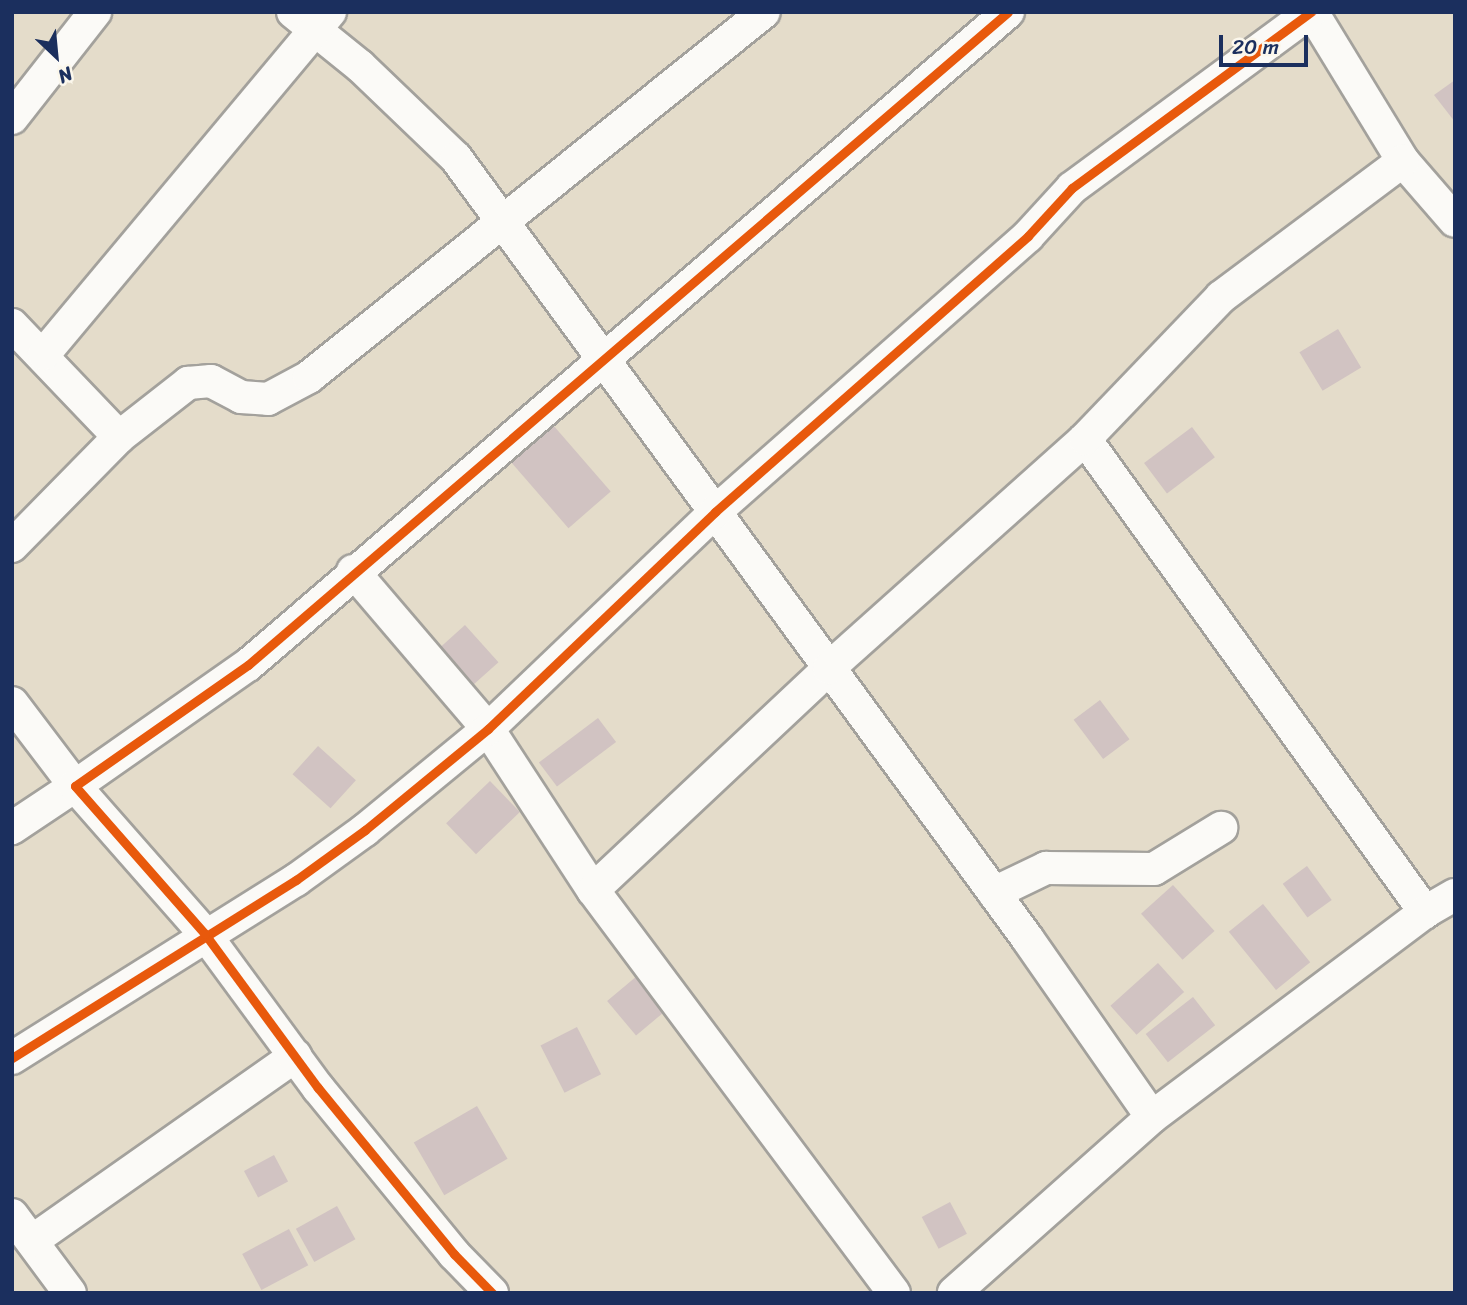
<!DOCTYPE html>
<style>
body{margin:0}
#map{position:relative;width:1467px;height:1305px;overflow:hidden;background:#e4dcca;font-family:Sriracha,sans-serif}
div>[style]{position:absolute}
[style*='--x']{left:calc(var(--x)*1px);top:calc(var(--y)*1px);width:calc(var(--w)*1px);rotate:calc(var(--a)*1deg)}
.building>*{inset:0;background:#d1c3c2;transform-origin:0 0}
.roads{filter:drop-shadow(2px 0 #a3a19c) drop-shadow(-2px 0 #a3a19c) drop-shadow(0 2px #a3a19c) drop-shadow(0 -2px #a3a19c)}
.minor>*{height:32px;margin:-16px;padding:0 16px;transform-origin:16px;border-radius:16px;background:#fbfaf7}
.cycleway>*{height:9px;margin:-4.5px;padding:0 4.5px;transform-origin:4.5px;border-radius:4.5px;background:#e8590c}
span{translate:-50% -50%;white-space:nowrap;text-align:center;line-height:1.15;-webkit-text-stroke:6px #fbf7ec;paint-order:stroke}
.frame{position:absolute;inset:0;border:14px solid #1b2f5e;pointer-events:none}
.north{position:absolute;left:21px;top:21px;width:70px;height:70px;-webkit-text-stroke:5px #fbf7ec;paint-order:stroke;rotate:154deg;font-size:19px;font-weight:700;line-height:28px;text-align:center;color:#1b2f5e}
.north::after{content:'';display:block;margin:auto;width:24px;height:32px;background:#1b2f5e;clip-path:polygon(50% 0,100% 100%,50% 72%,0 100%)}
.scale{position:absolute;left:1219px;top:35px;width:89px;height:32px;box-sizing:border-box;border:4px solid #1b2f5e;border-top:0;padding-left:9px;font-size:21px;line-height:24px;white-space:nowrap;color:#1b2f5e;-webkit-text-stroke:5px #fbf7ec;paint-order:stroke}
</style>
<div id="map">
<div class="building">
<i style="clip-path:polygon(1455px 80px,1455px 122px,1434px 95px)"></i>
<i style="left:1338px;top:329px;width:45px;height:45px;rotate:59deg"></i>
<i style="left:553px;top:425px;width:88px;height:56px;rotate:49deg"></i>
<i style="left:1192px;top:427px;width:38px;height:60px;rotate:53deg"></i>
<i style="left:465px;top:625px;width:50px;height:38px;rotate:48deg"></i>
<i style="left:1100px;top:700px;width:49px;height:33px;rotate:53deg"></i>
<i style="left:598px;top:718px;width:30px;height:74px;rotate:53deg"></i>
<i style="left:318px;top:746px;width:51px;height:38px;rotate:42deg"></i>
<i style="left:490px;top:781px;width:43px;height:61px;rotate:46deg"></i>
<i style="left:1307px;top:866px;width:42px;height:30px;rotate:54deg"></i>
<i style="left:1173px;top:885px;width:62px;height:43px;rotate:48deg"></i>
<i style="left:1263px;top:904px;width:75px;height:44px;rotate:51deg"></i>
<i style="left:1158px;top:963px;width:39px;height:64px;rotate:48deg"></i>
<i style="left:637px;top:976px;width:45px;height:39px;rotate:50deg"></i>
<i style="left:1193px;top:997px;width:36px;height:60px;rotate:52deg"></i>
<i style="left:577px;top:1027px;width:53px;height:41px;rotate:63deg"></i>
<i style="left:477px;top:1106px;width:61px;height:73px;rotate:60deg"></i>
<i style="left:274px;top:1155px;width:30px;height:34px;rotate:62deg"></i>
<i style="left:950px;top:1202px;width:36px;height:32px;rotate:62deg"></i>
<i style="left:337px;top:1206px;width:38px;height:47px;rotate:61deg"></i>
<i style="left:289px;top:1229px;width:41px;height:53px;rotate:62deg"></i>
</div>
<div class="roads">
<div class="minor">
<i style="--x:293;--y:12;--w:86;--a:38.9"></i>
<i style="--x:360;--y:66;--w:133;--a:43.8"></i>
<i style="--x:456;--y:158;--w:967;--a:53.79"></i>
<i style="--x:1027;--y:938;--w:218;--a:55.1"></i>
<i style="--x:1152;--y:1117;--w:265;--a:138.4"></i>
<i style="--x:1312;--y:12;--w:175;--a:58.6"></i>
<i style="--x:1403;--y:161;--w:79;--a:49.1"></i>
<i style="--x:12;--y:118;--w:135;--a:-51.9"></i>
<i style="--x:12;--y:325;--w:155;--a:46.3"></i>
<i style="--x:119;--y:437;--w:153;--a:134.5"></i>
<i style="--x:44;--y:354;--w:446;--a:-50.1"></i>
<i style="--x:119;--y:437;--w:88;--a:-38"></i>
<i style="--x:188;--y:383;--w:23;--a:-5"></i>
<i style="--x:211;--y:381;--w:34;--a:28"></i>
<i style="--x:241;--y:397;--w:27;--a:4"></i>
<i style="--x:268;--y:399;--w:47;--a:-28.2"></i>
<i style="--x:309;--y:377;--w:583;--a:-38.74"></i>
<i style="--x:1085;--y:439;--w:583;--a:54.29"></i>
<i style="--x:353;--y:571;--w:208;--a:49.5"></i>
<i style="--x:488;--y:729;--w:192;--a:56.9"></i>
<i style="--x:593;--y:890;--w:503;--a:53.24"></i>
<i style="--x:12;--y:703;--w:104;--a:52.8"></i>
<i style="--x:75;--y:786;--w:76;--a:146.3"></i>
<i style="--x:593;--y:890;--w:324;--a:-43.2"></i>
<i style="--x:829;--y:668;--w:343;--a:-41.8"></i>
<i style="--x:1085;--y:439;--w:197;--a:-46.2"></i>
<i style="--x:1221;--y:297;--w:227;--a:-36.8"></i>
<i style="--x:994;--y:893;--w:58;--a:-25.7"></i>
<i style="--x:1046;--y:868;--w:108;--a:0.5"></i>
<i style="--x:1154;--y:869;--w:79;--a:-31.5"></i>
<i style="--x:12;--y:1058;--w:335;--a:-32.1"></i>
<i style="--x:296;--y:880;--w:85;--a:-35.9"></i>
<i style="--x:365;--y:830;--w:159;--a:-39.4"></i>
<i style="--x:488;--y:729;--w:314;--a:-43.7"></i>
<i style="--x:715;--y:512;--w:417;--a:-41.4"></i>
<i style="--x:1028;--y:236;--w:65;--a:-47.5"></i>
<i style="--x:1072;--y:188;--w:297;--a:-36.4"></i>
<i style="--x:1152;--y:1117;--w:341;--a:-36.9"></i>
<i style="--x:1425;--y:912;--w:34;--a:-30"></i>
<i style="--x:12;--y:1215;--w:97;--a:53.4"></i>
<i style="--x:32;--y:1241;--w:322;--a:-35.1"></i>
<i style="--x:492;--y:1293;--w:54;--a:-134.3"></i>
<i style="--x:454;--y:1254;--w:215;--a:-129.3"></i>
<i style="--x:318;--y:1088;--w:191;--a:-126.3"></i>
<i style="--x:205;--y:934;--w:197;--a:-131.3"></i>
<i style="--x:75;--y:786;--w:211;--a:-35"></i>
<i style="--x:248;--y:665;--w:1002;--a:-40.67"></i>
</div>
</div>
<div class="cycleway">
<i style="--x:12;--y:1058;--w:335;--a:-32.1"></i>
<i style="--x:296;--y:880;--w:85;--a:-35.9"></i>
<i style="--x:365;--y:830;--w:159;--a:-39.4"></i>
<i style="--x:488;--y:729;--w:314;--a:-43.7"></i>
<i style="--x:715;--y:512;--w:417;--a:-41.4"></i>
<i style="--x:1028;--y:236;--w:65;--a:-47.5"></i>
<i style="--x:1072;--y:188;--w:297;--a:-36.4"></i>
<i style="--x:492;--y:1293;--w:54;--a:-134.3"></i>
<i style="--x:454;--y:1254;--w:215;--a:-129.3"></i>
<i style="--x:318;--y:1088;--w:191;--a:-126.3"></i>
<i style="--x:205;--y:934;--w:197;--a:-131.3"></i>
<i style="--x:75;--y:786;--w:211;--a:-35"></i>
<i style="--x:248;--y:665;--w:1002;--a:-40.67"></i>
</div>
<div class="frame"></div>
<div class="north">N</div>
<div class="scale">20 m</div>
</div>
